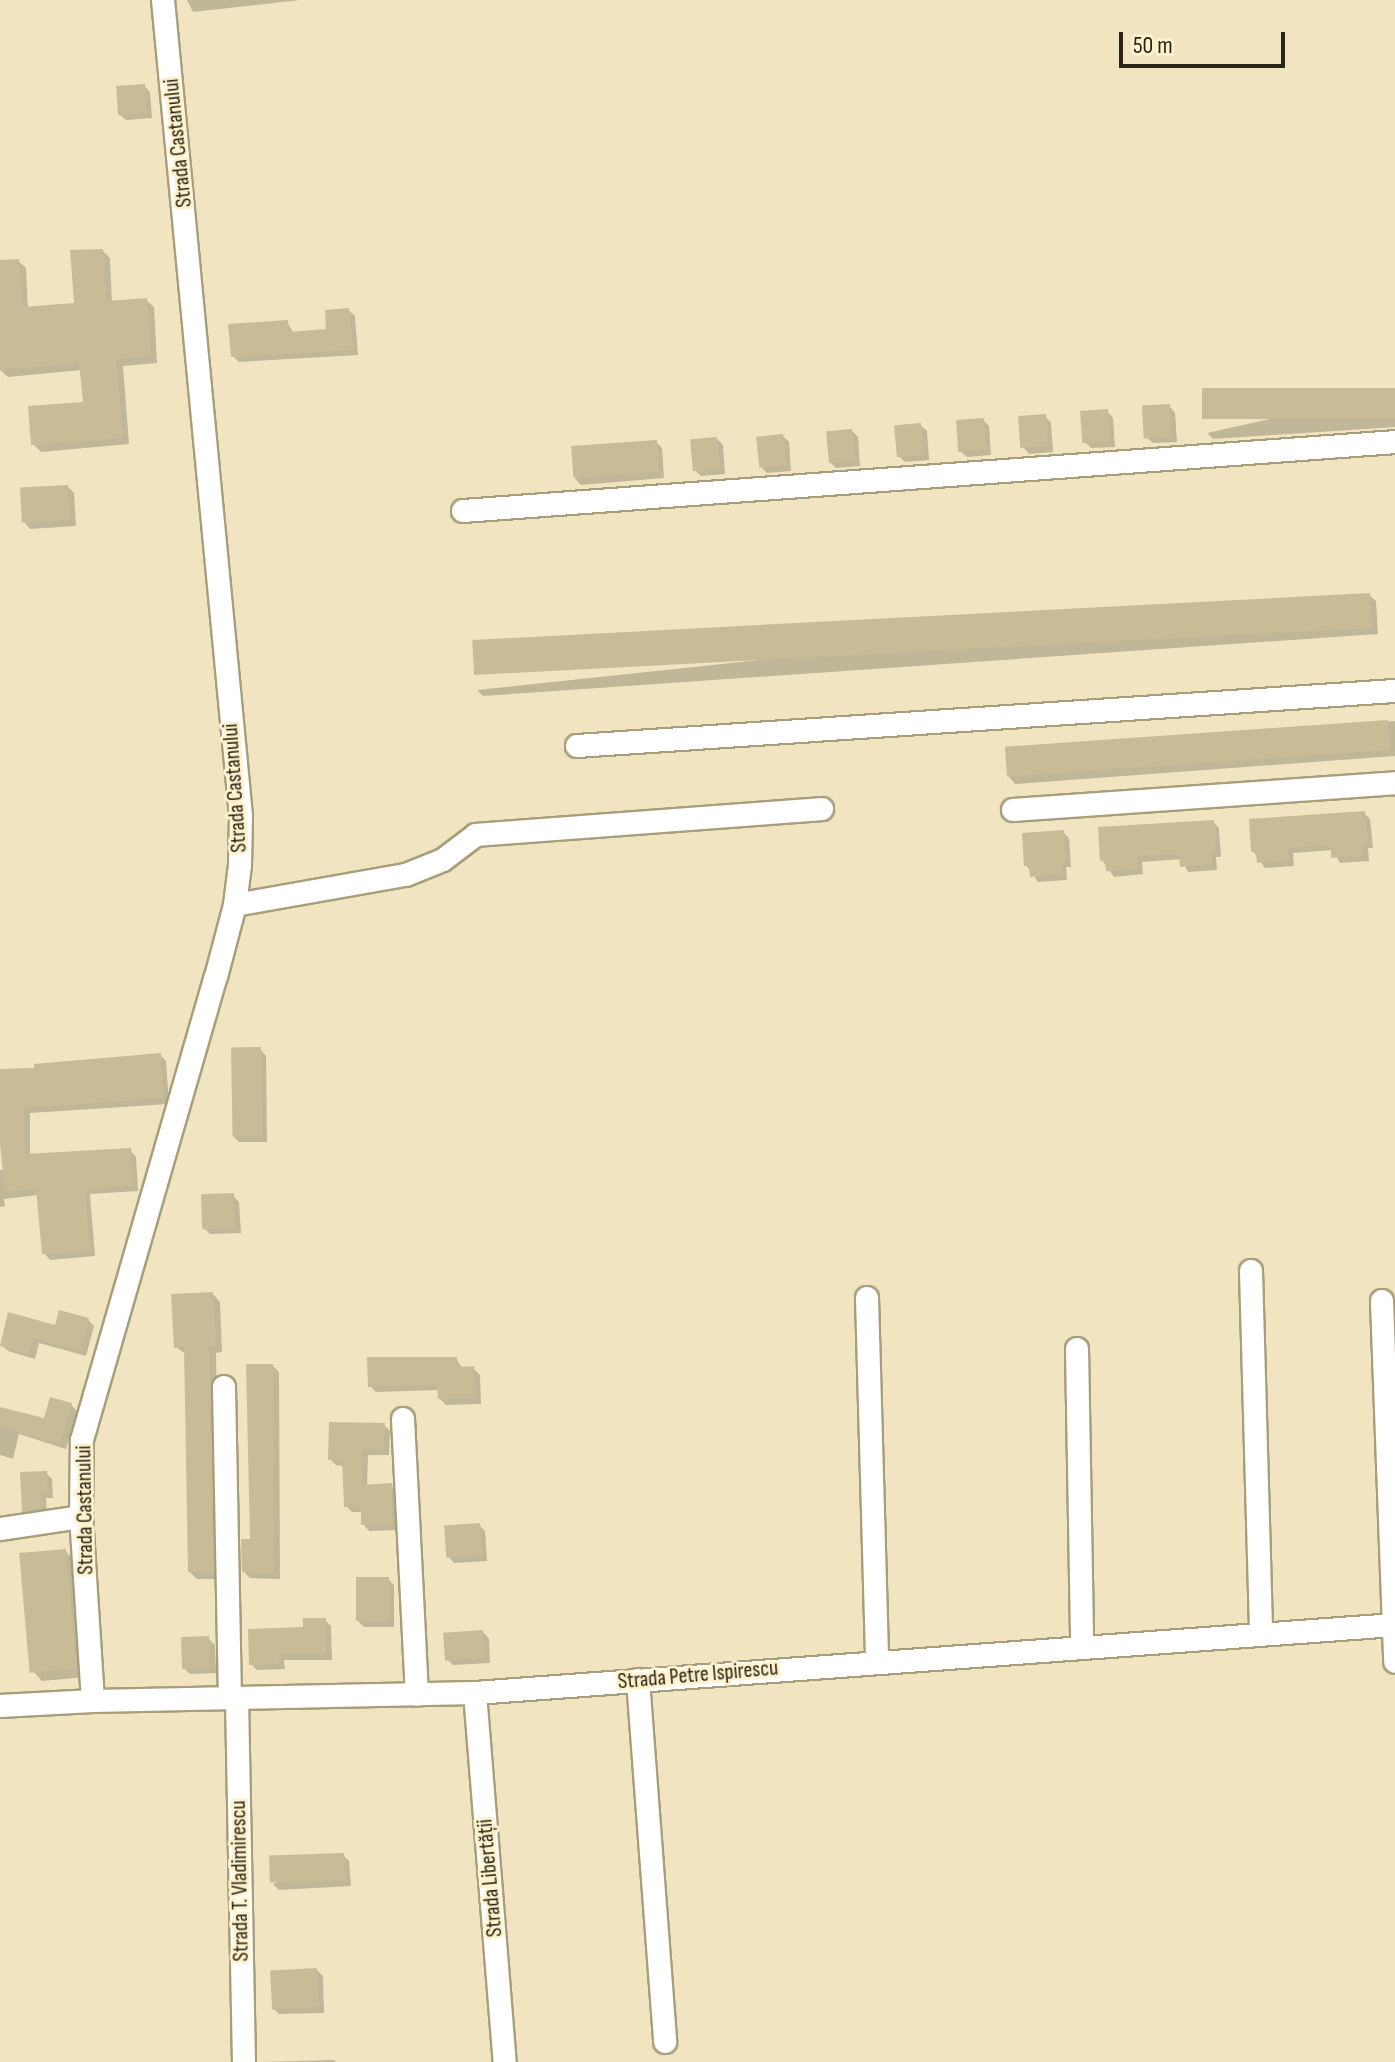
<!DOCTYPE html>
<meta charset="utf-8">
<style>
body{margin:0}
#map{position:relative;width:1395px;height:2062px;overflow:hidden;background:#f0e5c0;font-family:"Sofia Sans Condensed",sans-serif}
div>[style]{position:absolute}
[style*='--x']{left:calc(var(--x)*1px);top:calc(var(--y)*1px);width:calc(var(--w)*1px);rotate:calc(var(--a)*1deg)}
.shadow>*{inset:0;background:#0003}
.building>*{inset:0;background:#c8bc96;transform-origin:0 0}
.roads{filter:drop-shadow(2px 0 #a89e7b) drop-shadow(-2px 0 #a89e7b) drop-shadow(0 2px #a89e7b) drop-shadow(0 -2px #a89e7b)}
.minor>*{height:22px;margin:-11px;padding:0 11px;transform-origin:11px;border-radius:11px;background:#fff}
span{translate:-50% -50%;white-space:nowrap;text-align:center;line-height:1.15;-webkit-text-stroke:6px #fef2cd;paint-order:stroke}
.street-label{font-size:22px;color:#282416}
.scale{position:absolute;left:1119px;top:32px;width:166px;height:36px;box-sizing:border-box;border:4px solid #282416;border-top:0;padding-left:10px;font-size:24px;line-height:28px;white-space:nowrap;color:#282416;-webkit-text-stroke:6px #fef2cd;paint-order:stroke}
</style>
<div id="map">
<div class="shadow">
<i style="clip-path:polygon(187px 0,300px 0,193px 12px)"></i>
<i style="clip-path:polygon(144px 86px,150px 92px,152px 118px,126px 120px,119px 114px)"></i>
<i style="clip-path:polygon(103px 251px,110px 258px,112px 303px,146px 300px,154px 307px,157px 363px,123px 366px,129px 444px,41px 452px,33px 444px,85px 403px,82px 370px,8px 377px,0 370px,0 262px,18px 261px,26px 268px,28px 309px,76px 305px)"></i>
<i style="clip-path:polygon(348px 310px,355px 316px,358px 355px,239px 362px,233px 356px,287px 322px,294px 334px,329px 331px)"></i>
<i style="clip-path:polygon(1395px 391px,1395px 427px,1213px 439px,1207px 433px)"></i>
<i style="clip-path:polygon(1169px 406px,1175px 413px,1177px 442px,1153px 443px,1146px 437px)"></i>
<i style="clip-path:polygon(1107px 411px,1113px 418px,1115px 447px,1091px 448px,1085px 442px)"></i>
<i style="clip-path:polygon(1045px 416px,1051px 423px,1053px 452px,1029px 454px,1023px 447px)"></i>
<i style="clip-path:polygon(983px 420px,989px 426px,991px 455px,967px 457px,960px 451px)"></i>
<i style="clip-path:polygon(920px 425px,927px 431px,929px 460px,905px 462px,899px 456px)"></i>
<i style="clip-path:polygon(852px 431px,858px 437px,860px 466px,836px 468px,830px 462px)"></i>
<i style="clip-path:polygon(783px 436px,789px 442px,791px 471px,767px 473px,761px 467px)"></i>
<i style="clip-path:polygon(717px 439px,723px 445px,725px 474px,701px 476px,695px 470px)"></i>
<i style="clip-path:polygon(656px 442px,662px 448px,664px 478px,581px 485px,575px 479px)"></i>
<i style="clip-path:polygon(68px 487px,74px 493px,76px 526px,30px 529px,24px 522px)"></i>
<i style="clip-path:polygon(1369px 595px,1376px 601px,1378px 634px,483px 696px,477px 690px)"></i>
<i style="clip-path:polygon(1395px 721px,1395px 756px,1015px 784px,1009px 777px,1007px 750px)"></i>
<i style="clip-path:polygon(1364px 813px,1370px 819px,1373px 848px,1368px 848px,1369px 861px,1340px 863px,1333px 850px,1293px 853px,1294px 866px,1265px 868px,1253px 851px)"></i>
<i style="clip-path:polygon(1213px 822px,1219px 828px,1221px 857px,1216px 857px,1217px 870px,1188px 872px,1182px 859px,1142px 862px,1143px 874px,1114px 877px,1102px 860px)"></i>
<i style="clip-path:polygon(1063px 832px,1069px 838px,1071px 867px,1066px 867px,1067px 880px,1038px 882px,1026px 865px)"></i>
<i style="clip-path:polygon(260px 1049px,266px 1056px,267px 1142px,239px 1142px,233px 1136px)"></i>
<i style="clip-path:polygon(160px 1055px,166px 1061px,169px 1104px,30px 1113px,30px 1156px,130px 1150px,136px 1157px,138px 1191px,90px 1194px,95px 1256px,50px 1260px,44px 1253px,39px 1195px,4px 1199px,5px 1206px,0 1207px,0 1170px,5px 1170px,0 1105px,36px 1070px)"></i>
<i style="clip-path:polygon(233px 1196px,239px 1202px,241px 1233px,210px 1234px,204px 1228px)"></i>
<i style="clip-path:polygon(213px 1294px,220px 1302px,222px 1352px,216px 1353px,220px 1579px,197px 1579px,190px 1572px,186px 1354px,176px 1347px)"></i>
<i style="clip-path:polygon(88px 1320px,94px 1326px,86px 1356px,39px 1343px,35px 1359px,8px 1351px,2px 1345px)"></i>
<i style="clip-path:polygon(456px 1359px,463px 1369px,473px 1368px,480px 1375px,481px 1404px,446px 1405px,440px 1399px,440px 1390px,376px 1392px,370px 1386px)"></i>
<i style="clip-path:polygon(273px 1366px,279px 1372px,280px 1579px,250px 1578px,244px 1572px,252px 1541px)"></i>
<i style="clip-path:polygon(71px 1405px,77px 1411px,66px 1449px,19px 1434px,13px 1459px,0 1455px,0 1409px,45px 1421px)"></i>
<i style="clip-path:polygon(384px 1425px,390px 1431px,389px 1455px,368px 1455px,367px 1486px,391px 1485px,398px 1492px,398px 1530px,369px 1531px,363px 1524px,363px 1512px,352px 1512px,346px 1506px,344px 1466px,336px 1465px,330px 1459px)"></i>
<i style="clip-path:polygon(46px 1473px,52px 1479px,53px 1498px,46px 1498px,47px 1514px,30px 1517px,24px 1511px)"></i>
<i style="clip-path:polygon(479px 1525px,485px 1531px,487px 1561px,454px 1563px,448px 1556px)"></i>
<i style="clip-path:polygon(65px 1551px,75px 1561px,86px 1677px,42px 1681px,33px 1671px)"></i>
<i style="clip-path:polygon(388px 1579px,394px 1585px,394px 1627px,364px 1627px,358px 1621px)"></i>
<i style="clip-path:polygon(325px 1620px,331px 1626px,332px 1660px,284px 1660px,285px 1669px,257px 1670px,251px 1664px)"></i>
<i style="clip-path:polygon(483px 1632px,489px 1639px,490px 1663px,453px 1665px,447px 1659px)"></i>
<i style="clip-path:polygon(209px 1639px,215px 1645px,216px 1673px,190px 1674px,184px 1668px)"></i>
<i style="clip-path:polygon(343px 1855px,349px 1861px,351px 1886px,279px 1890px,273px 1884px)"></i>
<i style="clip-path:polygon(317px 1970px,323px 1976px,324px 2013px,279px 2014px,273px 2008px)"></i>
<i style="clip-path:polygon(334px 2060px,336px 2062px,260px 2062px)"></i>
</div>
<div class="building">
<i style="left:145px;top:84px;width:29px;height:29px;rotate:86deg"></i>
<i style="clip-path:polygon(103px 249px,107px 301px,147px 298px,151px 356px,116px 359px,123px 438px,31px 445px,28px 406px,83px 402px,79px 363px,0 370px,0 260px,19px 259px,22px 307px,74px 303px,70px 250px)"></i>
<i style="clip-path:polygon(349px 308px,353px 350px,231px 357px,228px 324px,288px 320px,289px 332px,326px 329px,325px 310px)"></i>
<i style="left:1395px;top:388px;width:31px;height:193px;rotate:90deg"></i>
<i style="left:1170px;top:404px;width:33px;height:28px;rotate:87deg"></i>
<i style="left:1108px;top:409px;width:32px;height:28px;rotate:86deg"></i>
<i style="left:1046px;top:414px;width:32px;height:28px;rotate:86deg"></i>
<i style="left:984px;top:418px;width:32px;height:28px;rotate:86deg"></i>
<i style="left:921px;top:423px;width:32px;height:27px;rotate:85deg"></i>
<i style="left:852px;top:429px;width:32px;height:26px;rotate:85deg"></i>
<i style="left:783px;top:434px;width:31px;height:27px;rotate:84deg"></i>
<i style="left:717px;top:437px;width:32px;height:27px;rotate:85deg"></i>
<i style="left:657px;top:440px;width:32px;height:86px;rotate:86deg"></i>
<i style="left:68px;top:485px;width:35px;height:48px;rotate:87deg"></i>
<i style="left:1370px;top:593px;width:35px;height:899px;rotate:87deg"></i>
<i style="left:1388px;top:720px;width:30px;height:384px;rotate:86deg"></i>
<i style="clip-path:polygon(1365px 811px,1368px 842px,1362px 843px,1363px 855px,1331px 858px,1331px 847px,1326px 845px,1288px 848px,1289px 860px,1257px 863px,1256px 852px,1251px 852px,1249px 819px)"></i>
<i style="clip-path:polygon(1214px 820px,1216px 851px,1211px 852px,1212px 864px,1180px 867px,1179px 856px,1174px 854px,1137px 856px,1138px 869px,1106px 871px,1105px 860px,1100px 861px,1098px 827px)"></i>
<i style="clip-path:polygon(1064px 830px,1066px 861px,1061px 862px,1062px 874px,1030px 877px,1029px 866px,1024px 866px,1022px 833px)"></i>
<i style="left:261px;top:1047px;width:89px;height:30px;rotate:89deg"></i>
<i style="clip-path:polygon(161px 1053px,164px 1098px,24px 1108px,25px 1154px,131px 1148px,133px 1186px,85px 1189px,90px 1251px,42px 1254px,36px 1189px,5px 1192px,0 1144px,0 1069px,34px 1068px,34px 1064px)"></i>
<i style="left:234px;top:1193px;width:35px;height:33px;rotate:88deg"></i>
<i style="clip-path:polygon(213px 1292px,216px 1346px,209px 1346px,214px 1572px,188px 1572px,184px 1347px,174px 1348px,171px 1294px)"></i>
<i style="clip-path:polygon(59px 1310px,89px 1318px,80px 1351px,33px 1338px,29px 1354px,0 1346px,8px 1312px,55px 1325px)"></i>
<i style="clip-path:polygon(367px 1357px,457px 1357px,458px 1367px,474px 1366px,476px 1398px,438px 1399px,437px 1385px,368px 1387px)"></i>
<i style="clip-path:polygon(246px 1364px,273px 1364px,274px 1574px,242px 1572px,241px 1539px,250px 1539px)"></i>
<i style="clip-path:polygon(50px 1397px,72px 1403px,60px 1444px,0 1426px,0 1407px,44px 1418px)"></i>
<i style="clip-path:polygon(329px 1422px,385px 1423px,384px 1450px,363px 1449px,362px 1485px,392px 1483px,392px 1524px,361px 1525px,361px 1506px,344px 1507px,342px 1460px,328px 1460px)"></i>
<i style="clip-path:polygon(47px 1471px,48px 1492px,41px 1492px,42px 1509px,22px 1512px,20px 1472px)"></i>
<i style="left:480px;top:1523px;width:32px;height:36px;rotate:86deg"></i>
<i style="left:66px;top:1549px;width:120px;height:47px;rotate:85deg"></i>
<i style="left:356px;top:1577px;width:33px;height:44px"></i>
<i style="clip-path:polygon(303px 1618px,326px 1618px,326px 1654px,279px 1654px,279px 1664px,249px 1665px,248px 1629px,303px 1627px)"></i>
<i style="left:483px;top:1630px;width:28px;height:40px;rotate:86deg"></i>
<i style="left:209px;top:1636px;width:32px;height:28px;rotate:88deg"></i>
<i style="left:344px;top:1853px;width:27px;height:75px;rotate:88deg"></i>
<i style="left:317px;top:1968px;width:39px;height:47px;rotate:87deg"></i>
</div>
<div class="roads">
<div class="minor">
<i style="--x:463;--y:511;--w:935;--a:-4.23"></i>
<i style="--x:577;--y:746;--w:820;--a:-3.85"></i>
<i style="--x:1013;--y:810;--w:383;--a:-4"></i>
<i style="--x:235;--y:905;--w:174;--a:-10"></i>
<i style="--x:406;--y:875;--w:40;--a:-22"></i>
<i style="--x:443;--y:860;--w:41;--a:-37.1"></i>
<i style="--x:476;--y:835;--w:347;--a:-4.3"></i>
<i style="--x:1251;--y:1271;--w:363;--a:88.4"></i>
<i style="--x:867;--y:1298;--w:363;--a:88.4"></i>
<i style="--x:1382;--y:1301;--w:361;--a:87.9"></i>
<i style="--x:1077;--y:1349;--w:296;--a:89"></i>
<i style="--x:224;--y:1387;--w:312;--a:88.9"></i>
<i style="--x:403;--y:1419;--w:276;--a:87.1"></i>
<i style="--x:0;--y:1529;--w:82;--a:-8.4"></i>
<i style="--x:638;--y:1680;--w:363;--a:85.7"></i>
<i style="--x:475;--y:1693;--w:370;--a:85.4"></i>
<i style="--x:237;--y:1699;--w:363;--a:88.9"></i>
<i style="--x:93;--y:1701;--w:184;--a:-93.7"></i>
<i style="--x:81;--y:1517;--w:77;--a:-89.3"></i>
<i style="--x:82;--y:1440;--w:482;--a:-73.9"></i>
<i style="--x:216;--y:977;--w:74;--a:-75.2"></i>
<i style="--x:235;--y:905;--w:40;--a:-82.9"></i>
<i style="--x:240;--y:865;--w:49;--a:-88.8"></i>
<i style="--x:241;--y:816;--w:820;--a:-95.46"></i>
<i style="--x:0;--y:1706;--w:93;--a:-3.1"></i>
<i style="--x:93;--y:1701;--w:382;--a:-1.2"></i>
<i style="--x:475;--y:1693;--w:923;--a:-4.23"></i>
</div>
</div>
<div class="street-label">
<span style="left:178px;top:143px;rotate:-96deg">Strada Castanului</span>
<span style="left:235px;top:788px;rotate:-94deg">Strada Castanului</span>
<span style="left:85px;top:1510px;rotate:-91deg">Strada Castanului</span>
<span style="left:698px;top:1675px;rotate:-5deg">Strada Petre Ispirescu</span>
<span style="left:490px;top:1878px;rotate:-95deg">Strada Libertății</span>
<span style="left:240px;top:1881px;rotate:-91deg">Strada T. Vladimirescu</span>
</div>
<div class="scale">50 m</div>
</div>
